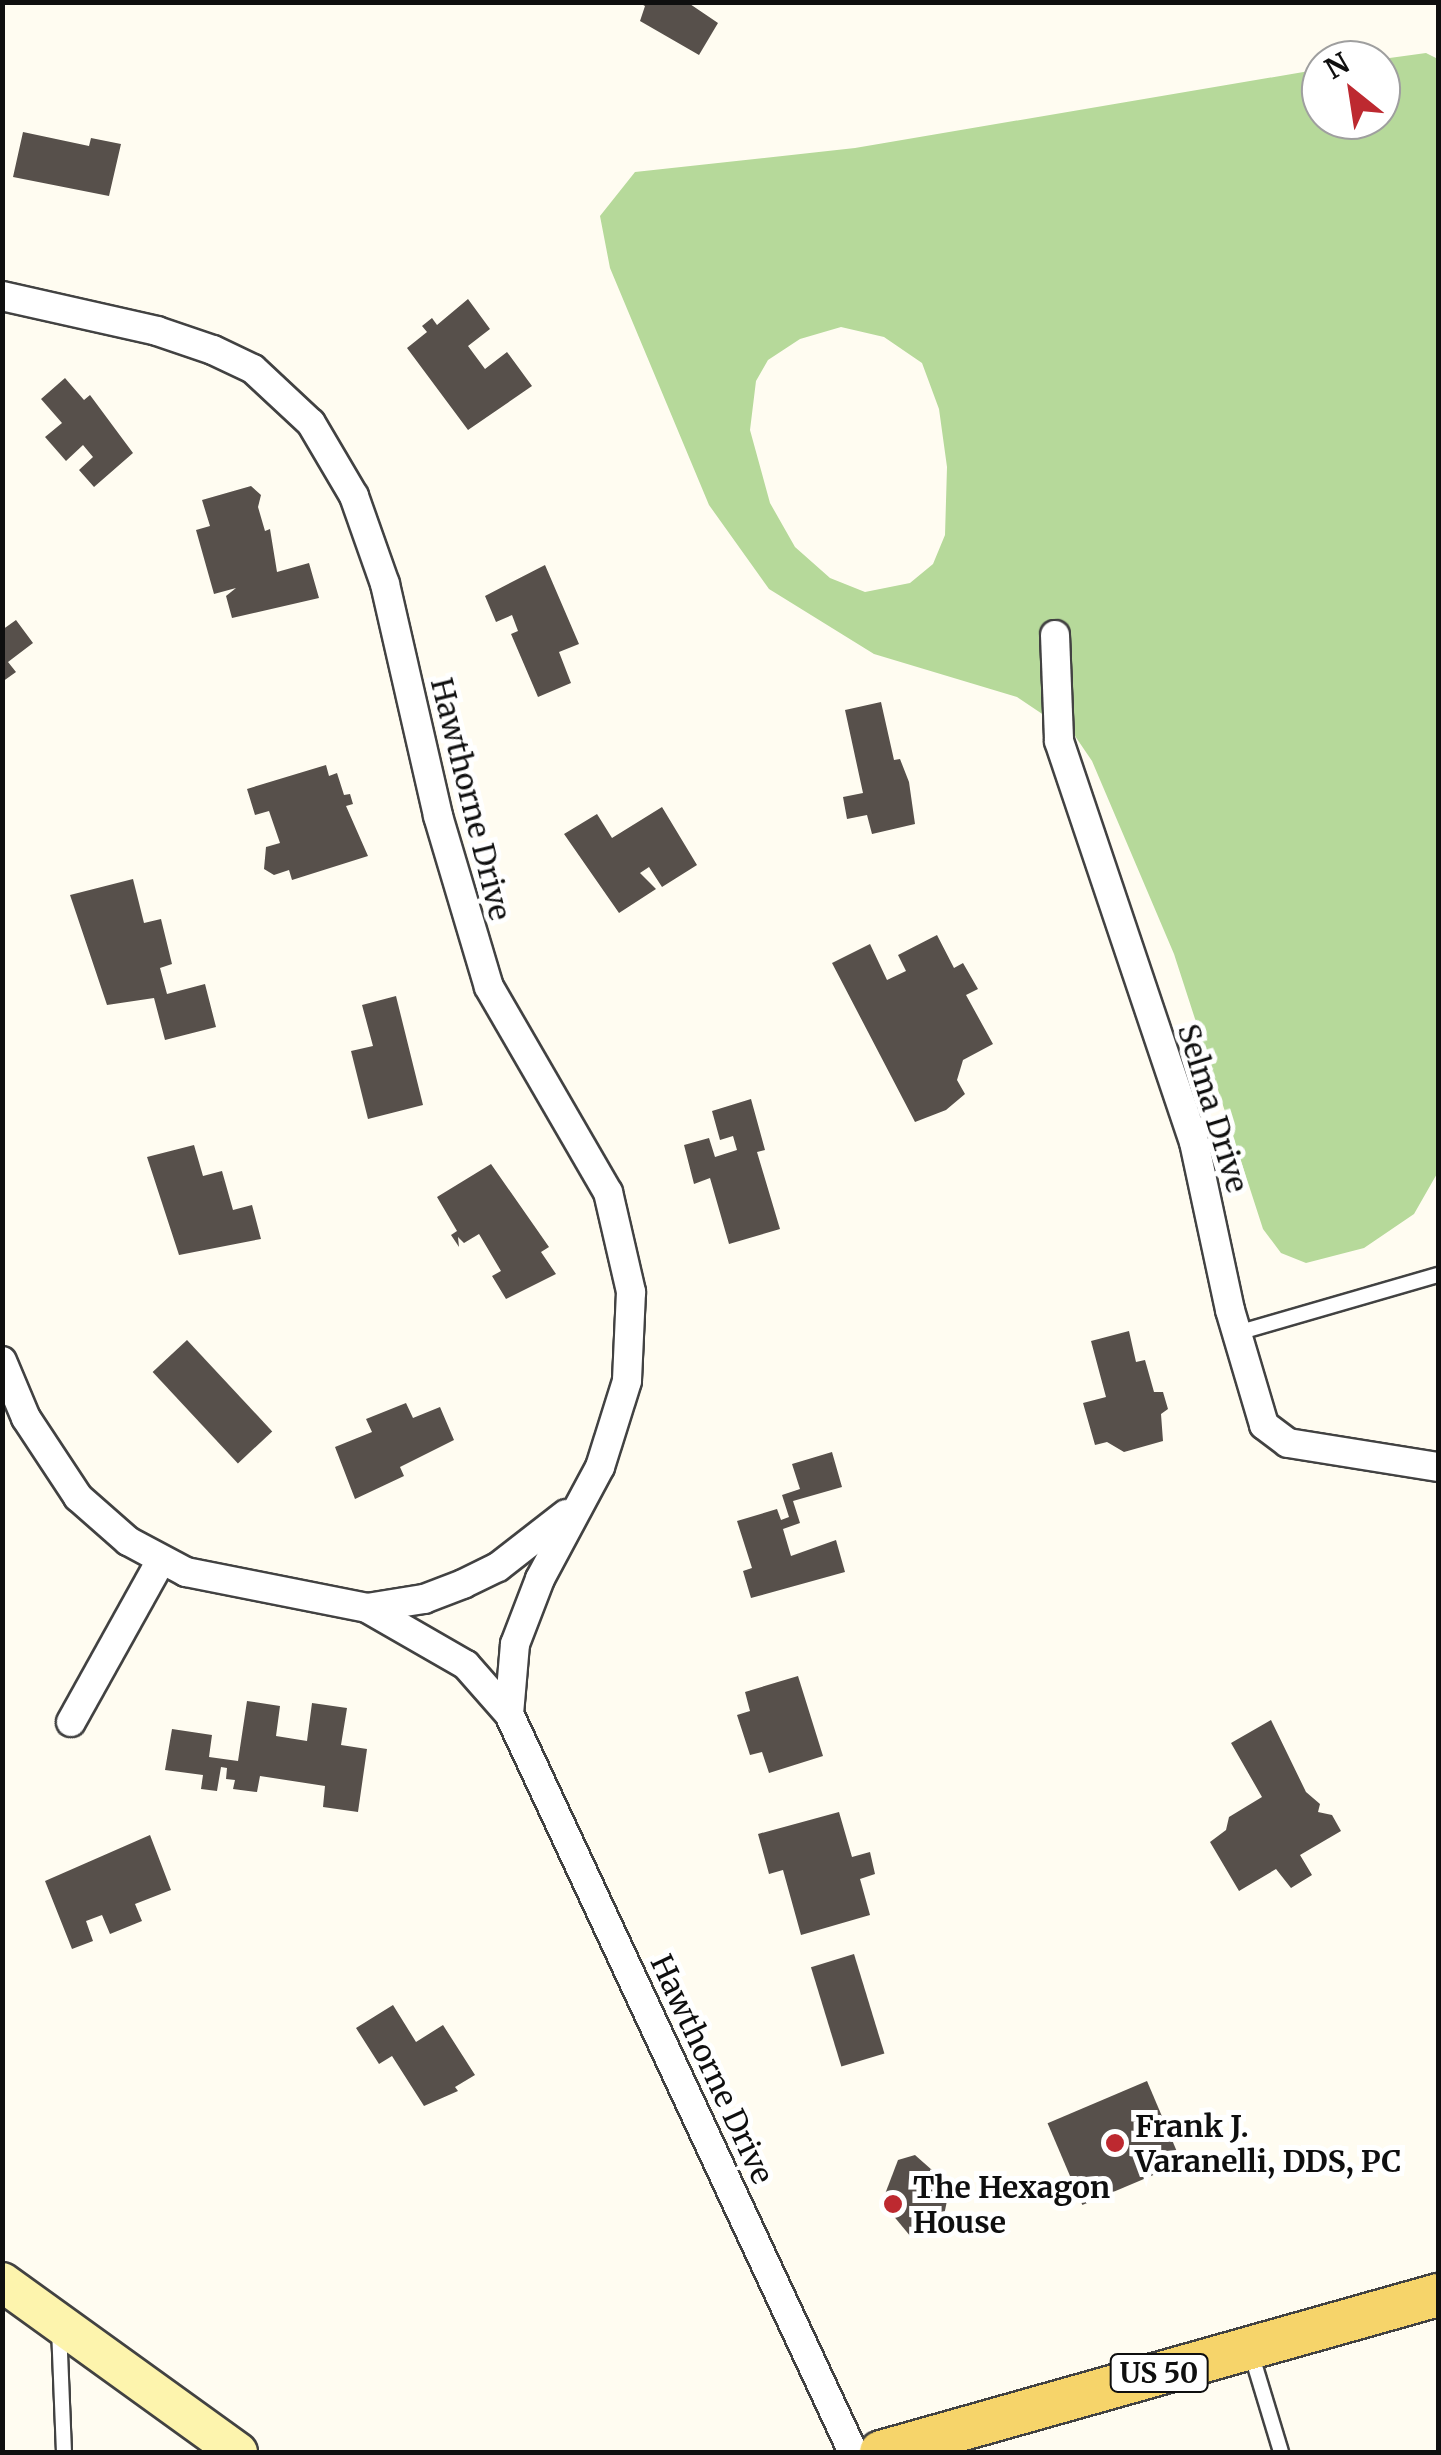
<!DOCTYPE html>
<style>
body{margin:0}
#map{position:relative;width:1441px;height:2455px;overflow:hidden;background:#fffcf1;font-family:Merriweather,serif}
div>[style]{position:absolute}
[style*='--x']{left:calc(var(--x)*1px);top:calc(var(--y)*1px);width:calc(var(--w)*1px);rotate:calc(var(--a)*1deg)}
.forest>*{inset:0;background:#b6d99a}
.building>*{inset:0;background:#57504b;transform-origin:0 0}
.roads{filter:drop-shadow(2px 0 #424242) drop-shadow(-2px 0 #424242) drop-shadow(0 2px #424242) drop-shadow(0 -2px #424242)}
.lane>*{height:14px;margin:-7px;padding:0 7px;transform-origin:7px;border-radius:7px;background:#fff}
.street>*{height:28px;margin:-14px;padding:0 14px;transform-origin:14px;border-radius:14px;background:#fff}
.secondary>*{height:38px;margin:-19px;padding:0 19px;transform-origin:19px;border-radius:19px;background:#fdf4ad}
.primary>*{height:42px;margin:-21px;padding:0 21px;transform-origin:21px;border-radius:21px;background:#f6d46a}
.dots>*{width:28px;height:28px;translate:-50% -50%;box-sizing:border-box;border:5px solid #fff;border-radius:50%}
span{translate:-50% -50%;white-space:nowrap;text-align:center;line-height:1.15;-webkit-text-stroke:10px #fff;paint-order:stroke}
.shield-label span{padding:2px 8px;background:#fff;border:2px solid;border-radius:8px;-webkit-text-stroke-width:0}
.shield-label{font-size:28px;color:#0f0f0f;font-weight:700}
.street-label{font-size:30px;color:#0f0f0f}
.poi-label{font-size:30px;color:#0f0f0f;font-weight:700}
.left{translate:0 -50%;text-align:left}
.frame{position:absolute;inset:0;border:5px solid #0f0f0f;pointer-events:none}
.north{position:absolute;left:1301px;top:40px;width:100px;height:100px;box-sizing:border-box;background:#fff;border:2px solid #9f9f9f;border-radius:50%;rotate:330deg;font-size:28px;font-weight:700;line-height:40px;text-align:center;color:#0f0f0f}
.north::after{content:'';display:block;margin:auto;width:35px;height:45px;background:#bd2930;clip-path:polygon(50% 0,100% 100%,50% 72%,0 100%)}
</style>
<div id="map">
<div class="forest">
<i style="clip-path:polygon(evenodd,1426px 53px,1438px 59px,1438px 1172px,1414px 1214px,1364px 1248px,1306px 1263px,1281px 1253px,1263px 1229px,1174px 954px,1092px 761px,1075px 736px,1017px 697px,874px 654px,769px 589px,709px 505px,610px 268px,600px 216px,635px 172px,855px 148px,1321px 69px,1321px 120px,1381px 120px,1381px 60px,1375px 60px,1426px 53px,841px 327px,884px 337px,922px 363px,939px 409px,947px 467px,945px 535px,933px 564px,910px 583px,865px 592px,830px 578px,795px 547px,770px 503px,750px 430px,756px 381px,768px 360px,800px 339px,841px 327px)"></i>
</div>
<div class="building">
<i style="clip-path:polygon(638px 2px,687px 2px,718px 23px,699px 55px,640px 21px,645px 6px)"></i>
<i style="clip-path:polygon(23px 132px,89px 146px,91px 138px,121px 144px,109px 196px,13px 177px)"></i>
<i style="clip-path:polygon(468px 299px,490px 329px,468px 346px,485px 369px,507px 352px,532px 386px,468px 430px,407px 348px,427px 332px,422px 326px,432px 318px,437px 325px)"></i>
<i style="clip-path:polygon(65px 378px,84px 400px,90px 395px,133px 453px,94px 487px,79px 470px,93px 457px,83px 445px,66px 461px,45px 437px,62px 423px,41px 399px)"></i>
<i style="clip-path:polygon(251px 486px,261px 495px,258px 507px,265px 531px,270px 529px,277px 572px,309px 563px,319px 598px,232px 618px,226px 596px,236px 588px,214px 594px,196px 530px,210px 526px,202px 500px)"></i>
<i style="clip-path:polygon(545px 565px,579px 644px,559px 652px,571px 683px,538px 697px,511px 634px,518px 631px,512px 615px,496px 622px,485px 596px)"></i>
<i style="clip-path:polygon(16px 620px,33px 643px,8px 662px,16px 672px,2px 682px,2px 630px)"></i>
<i style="clip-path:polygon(881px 702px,894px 760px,900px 759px,909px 782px,915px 824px,872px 834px,867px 815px,847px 819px,843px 797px,863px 793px,845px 710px)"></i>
<i style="clip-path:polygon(326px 765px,329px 776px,337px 773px,344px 795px,350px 794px,353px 804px,346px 806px,368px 856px,292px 880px,289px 870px,274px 875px,264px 869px,266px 847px,280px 843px,269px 811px,255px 815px,247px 789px)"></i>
<i style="clip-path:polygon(662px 807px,697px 865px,662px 887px,649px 867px,640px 873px,656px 889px,619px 913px,564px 834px,597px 814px,612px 838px)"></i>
<i style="clip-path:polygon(133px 879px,144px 923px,161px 919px,172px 964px,160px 968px,167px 994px,205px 984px,216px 1027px,165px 1040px,154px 998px,107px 1005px,70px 895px)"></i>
<i style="clip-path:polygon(937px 935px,954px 968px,963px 963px,978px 989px,966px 995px,993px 1044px,963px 1060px,957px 1080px,965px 1094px,946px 1110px,915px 1122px,832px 963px,870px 944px,887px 980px,906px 971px,898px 955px)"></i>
<i style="clip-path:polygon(396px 996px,423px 1105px,368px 1119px,351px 1051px,373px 1046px,362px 1005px)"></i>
<i style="clip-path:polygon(751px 1099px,765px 1150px,757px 1152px,780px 1229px,729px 1244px,710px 1178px,694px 1184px,684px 1145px,709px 1138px,715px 1157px,737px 1150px,733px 1136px,720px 1140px,712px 1111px)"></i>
<i style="clip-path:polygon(194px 1145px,203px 1176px,222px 1171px,233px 1210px,252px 1205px,261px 1239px,179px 1255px,147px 1157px)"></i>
<i style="clip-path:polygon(491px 1164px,549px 1247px,541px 1252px,556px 1274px,506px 1299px,492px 1276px,501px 1271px,479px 1234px,464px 1243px,458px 1237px,459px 1247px,451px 1235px,457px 1231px,437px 1197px)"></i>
<i style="clip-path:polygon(1129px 1331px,1136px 1362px,1145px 1360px,1154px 1392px,1163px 1392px,1168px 1409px,1161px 1414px,1163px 1441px,1124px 1452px,1107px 1442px,1095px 1445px,1083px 1403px,1106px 1397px,1091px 1341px)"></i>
<i style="left:187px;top:1340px;width:125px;height:47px;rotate:47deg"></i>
<i style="clip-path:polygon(406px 1403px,413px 1418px,440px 1407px,454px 1440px,400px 1467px,404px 1476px,355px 1499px,335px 1447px,372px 1432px,366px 1419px)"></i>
<i style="clip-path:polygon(832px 1452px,842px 1487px,793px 1501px,800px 1523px,783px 1529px,791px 1556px,836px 1540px,845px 1572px,751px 1598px,743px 1571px,752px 1568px,737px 1521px,777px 1509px,781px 1520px,789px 1517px,782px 1495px,800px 1489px,792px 1464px)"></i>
<i style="clip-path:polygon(798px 1676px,823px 1756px,769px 1773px,762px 1752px,750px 1755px,737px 1715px,750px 1711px,745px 1692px)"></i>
<i style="clip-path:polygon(247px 1701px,280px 1706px,276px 1736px,307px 1741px,312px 1703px,347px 1708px,341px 1745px,367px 1749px,358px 1812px,323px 1807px,325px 1786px,260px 1776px,257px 1792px,233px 1789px,235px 1780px,226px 1779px,227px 1768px,221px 1767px,217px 1791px,201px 1789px,203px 1775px,165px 1770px,172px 1729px,212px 1735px,209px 1757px,238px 1761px)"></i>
<i style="clip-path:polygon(1271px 1720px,1306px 1792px,1320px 1804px,1318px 1812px,1332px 1815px,1341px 1831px,1300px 1855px,1312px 1875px,1291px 1888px,1276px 1869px,1239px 1891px,1210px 1842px,1226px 1830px,1229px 1817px,1262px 1797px,1231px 1743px)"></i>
<i style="clip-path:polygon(839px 1812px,852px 1857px,870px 1852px,875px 1874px,860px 1879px,870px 1915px,801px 1935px,783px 1870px,769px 1874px,758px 1834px)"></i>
<i style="clip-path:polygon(150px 1835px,171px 1890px,135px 1904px,142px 1921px,110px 1934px,102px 1915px,86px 1921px,93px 1941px,72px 1949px,45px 1881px)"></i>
<i style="left:854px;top:1954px;width:104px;height:45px;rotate:73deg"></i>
<i style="clip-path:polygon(393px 2005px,416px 2042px,443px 2025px,475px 2075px,455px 2087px,458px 2091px,424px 2106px,392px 2056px,379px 2064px,356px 2028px)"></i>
<i style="left:1147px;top:2081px;width:89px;height:108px;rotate:67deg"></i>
<i style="clip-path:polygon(915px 2155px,950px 2186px,941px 2230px,911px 2237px,882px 2202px,898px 2160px)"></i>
</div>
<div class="roads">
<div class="lane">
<i style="--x:1237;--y:1333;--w:209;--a:-16.1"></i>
<i style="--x:59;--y:2328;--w:124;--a:87.7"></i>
<i style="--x:1251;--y:2353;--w:103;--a:73.1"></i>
</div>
<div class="street">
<i style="--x:2;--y:296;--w:159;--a:12.7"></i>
<i style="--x:157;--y:331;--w:59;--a:18.7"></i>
<i style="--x:213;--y:350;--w:44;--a:25.4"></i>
<i style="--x:253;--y:369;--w:79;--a:43"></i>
<i style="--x:311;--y:423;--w:85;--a:59.5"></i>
<i style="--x:354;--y:496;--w:93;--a:70.6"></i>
<i style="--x:385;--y:584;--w:238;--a:77.1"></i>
<i style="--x:438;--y:816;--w:178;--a:73.4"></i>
<i style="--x:489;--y:987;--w:237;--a:59.9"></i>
<i style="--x:608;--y:1192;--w:103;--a:77"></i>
<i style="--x:631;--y:1292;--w:89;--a:92.6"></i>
<i style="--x:627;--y:1381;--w:90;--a:107.4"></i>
<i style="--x:600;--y:1467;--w:127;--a:118.2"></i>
<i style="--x:540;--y:1579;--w:70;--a:111"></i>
<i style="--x:515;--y:1644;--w:70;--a:94.9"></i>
<i style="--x:1055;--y:635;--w:106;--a:87.8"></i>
<i style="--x:1059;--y:741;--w:423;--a:71.4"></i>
<i style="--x:1194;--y:1142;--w:172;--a:77.9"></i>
<i style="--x:1230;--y:1310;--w:120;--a:73.5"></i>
<i style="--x:1264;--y:1425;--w:30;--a:37"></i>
<i style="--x:1288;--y:1443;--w:152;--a:9.1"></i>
<i style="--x:2;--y:1361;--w:62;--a:67.2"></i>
<i style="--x:26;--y:1418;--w:95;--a:56.6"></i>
<i style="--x:78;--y:1497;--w:67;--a:41.3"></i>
<i style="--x:128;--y:1541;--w:66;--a:28.1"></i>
<i style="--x:186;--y:1572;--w:185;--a:11.2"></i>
<i style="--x:367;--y:1608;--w:58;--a:-9"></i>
<i style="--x:424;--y:1599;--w:42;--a:-21"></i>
<i style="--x:463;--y:1584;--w:39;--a:-26"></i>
<i style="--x:498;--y:1567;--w:86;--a:-37.9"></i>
<i style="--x:367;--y:1608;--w:114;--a:29.9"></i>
<i style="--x:466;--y:1665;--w:65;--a:48.7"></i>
<i style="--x:509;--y:1714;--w:814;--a:65.01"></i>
<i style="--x:71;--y:1722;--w:183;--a:-60.9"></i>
</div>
<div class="secondary">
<i style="--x:2;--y:2282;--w:291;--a:35.8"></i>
</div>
<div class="primary">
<i style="--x:881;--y:2452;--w:579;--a:-15.74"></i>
</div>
</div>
<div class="dots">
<i style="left:1115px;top:2143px;background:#bd2930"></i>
<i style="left:893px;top:2204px;background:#bd2930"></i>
</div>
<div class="shield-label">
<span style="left:1159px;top:2373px">US 50</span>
</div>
<div class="street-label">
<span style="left:471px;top:799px;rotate:76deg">Hawthorne Drive</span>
<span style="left:1213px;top:1108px;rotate:73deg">Selma Drive</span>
<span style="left:712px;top:2069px;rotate:65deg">Hawthorne Drive</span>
</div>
<div class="poi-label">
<span class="left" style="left:1135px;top:2143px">Frank J.<br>Varanelli, DDS, PC</span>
<span class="left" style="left:913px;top:2204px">The Hexagon<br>House</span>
</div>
<div class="frame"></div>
<div class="north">N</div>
</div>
